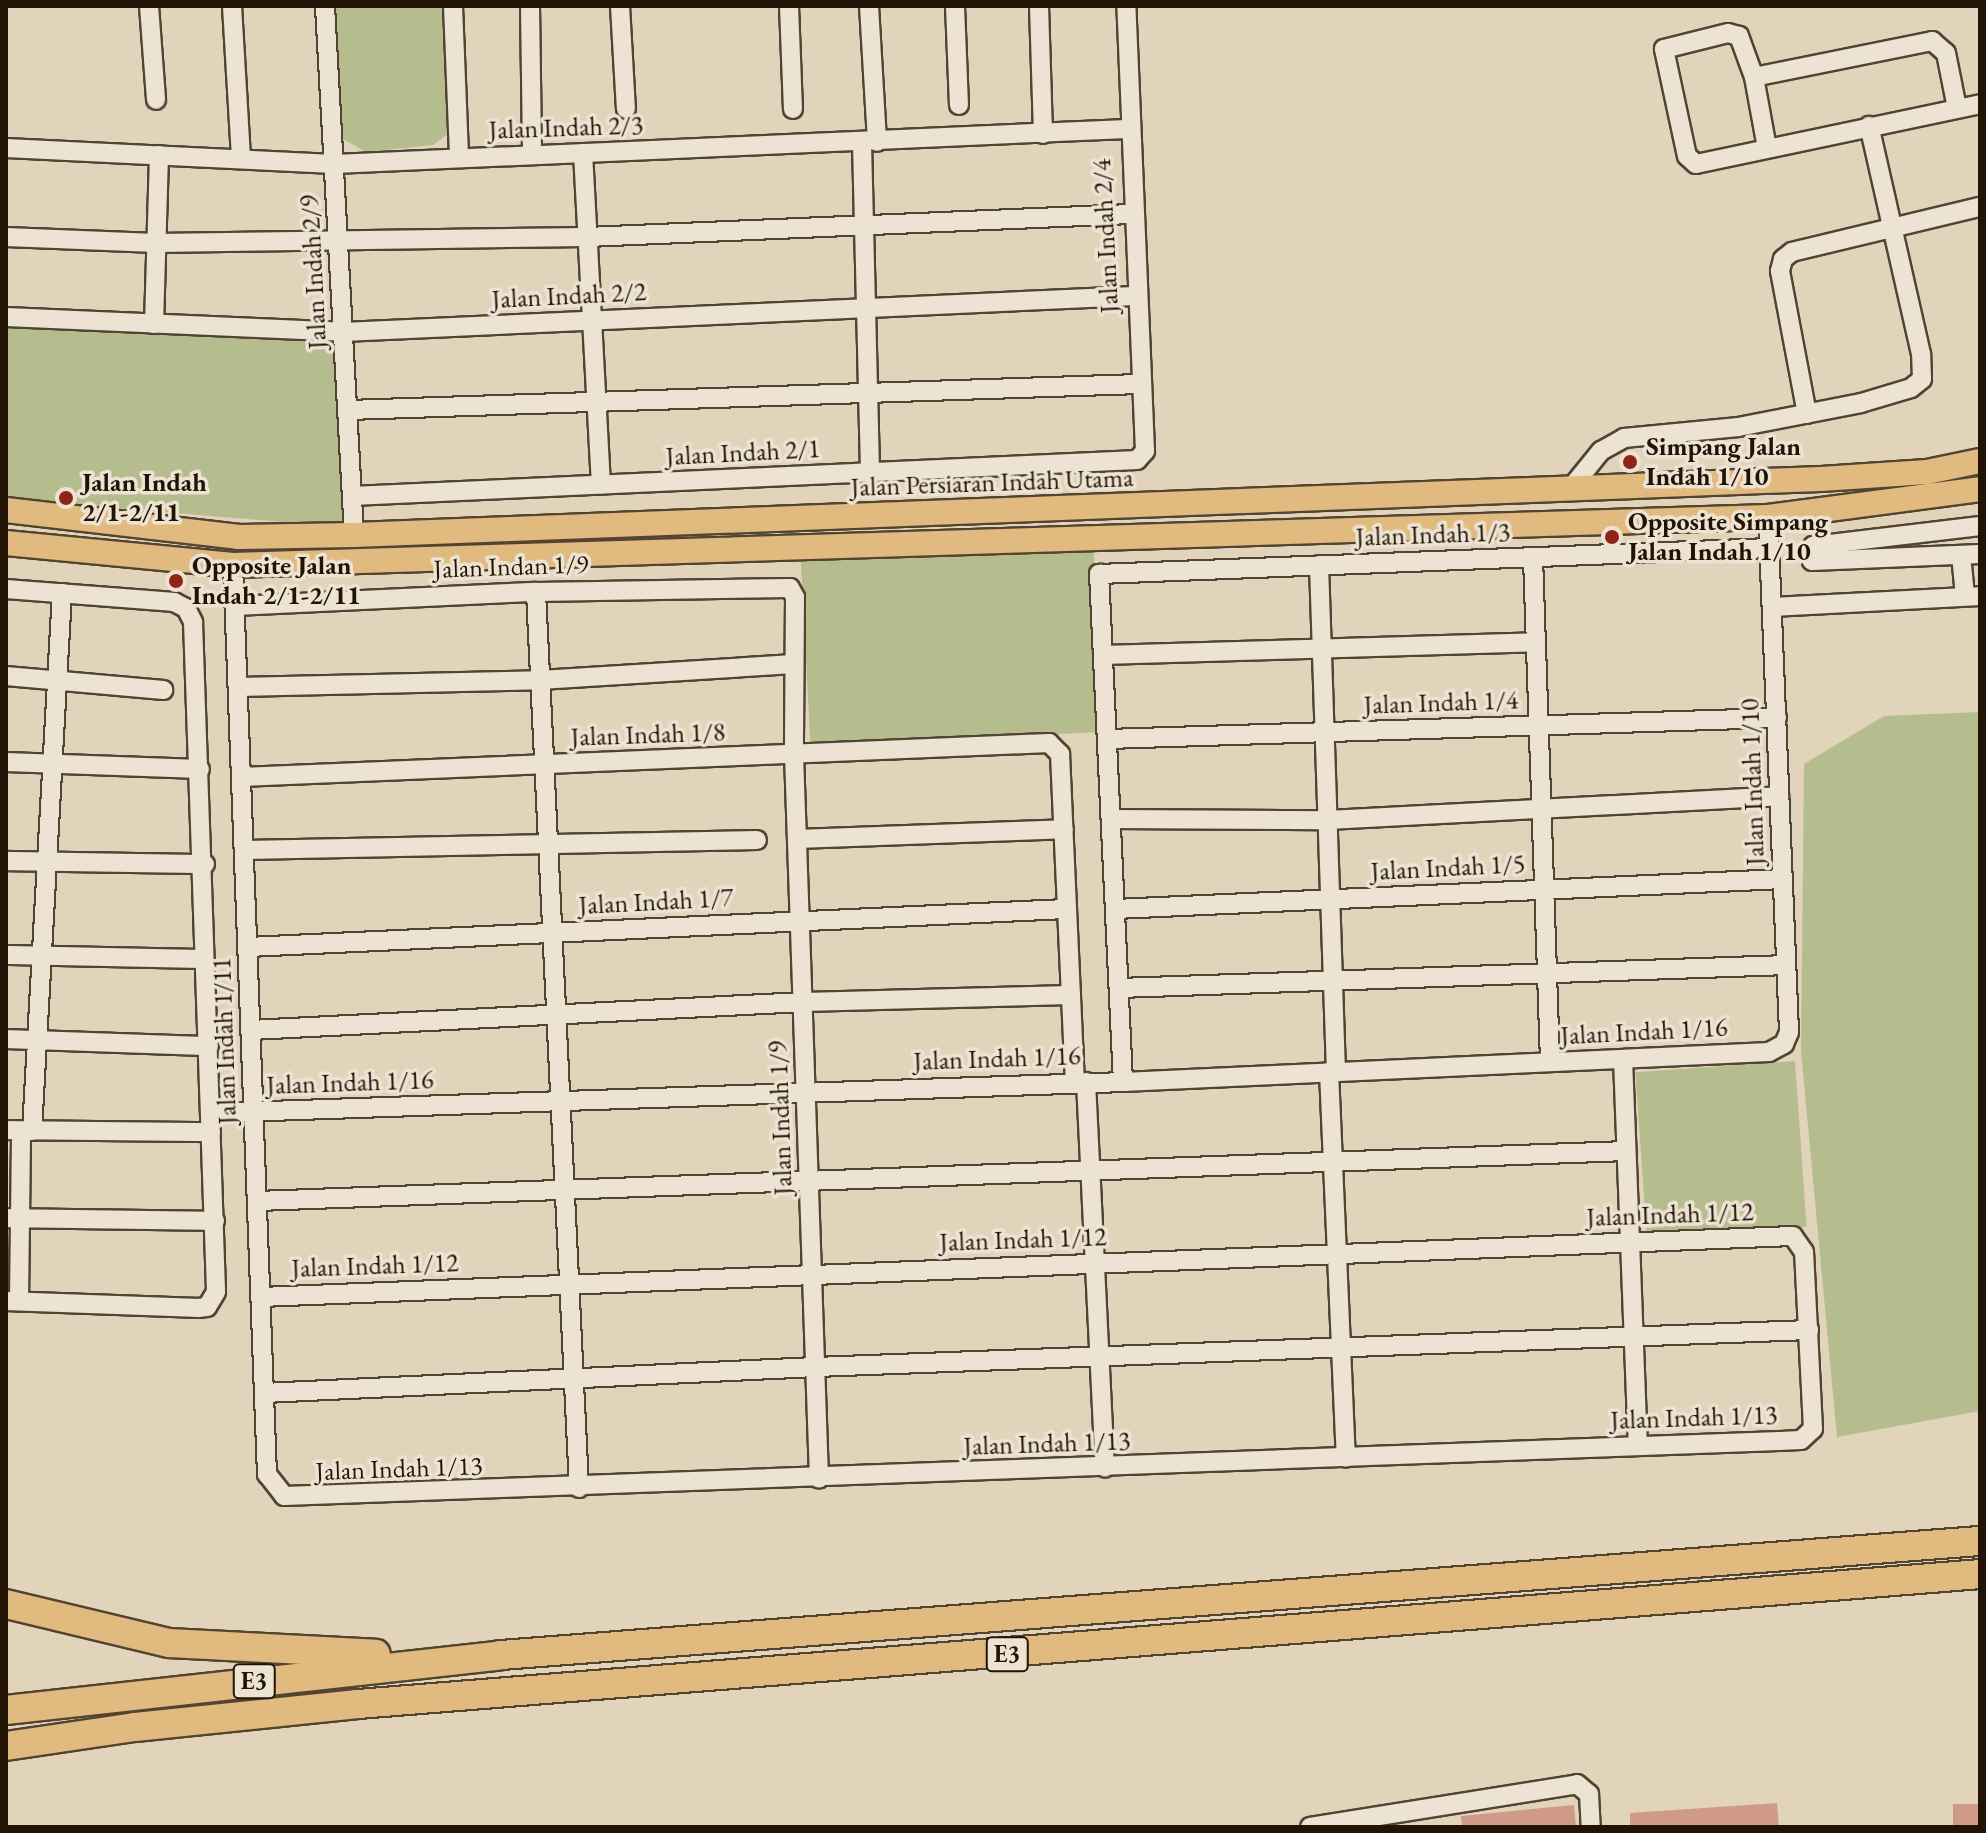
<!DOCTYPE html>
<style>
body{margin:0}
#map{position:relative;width:1986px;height:1833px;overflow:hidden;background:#e1d4bb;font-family:"EB Garamond",serif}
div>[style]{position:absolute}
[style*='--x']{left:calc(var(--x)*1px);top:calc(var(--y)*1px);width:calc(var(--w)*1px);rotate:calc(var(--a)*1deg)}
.green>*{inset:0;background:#b5bc8e;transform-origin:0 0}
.building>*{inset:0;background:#d09a89;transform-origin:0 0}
.roads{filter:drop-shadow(2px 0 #524332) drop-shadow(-2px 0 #524332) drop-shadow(0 2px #524332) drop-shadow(0 -2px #524332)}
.minor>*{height:18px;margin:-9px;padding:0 9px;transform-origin:9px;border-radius:9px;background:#ece3d3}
.major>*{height:24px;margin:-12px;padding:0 12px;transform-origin:12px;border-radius:12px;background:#e0ba7e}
.highway>*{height:28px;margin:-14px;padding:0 14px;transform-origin:14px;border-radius:14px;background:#e0ba7e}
.dots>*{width:22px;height:22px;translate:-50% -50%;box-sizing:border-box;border:4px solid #ece3d3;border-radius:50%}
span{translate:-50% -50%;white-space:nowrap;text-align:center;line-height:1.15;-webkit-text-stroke:7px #ece3d3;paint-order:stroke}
.shield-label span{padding:2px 6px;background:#ece3d3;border:2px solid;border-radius:6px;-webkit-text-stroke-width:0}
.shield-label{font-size:24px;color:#221305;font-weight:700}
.street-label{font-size:26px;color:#221305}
.poi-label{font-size:26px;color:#221305;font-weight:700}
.left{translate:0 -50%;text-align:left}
.frame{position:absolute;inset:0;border:8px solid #221305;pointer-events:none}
</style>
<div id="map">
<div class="green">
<i style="clip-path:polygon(336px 6px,445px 6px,448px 134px,433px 145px,366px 152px,341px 138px)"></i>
<i style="clip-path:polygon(6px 327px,334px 340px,345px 527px,6px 499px)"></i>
<i style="left:1093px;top:537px;width:195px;height:293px;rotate:87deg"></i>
<i style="clip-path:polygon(1980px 712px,1980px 1411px,1837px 1437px,1801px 1051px,1804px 764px,1884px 716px)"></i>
<i style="left:1795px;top:1061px;width:166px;height:160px;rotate:86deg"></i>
</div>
<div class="building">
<i style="clip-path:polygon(1777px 1803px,1779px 1827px,1630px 1827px,1630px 1813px)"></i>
<i style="left:1980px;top:1804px;width:23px;height:27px;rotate:90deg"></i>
<i style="clip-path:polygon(1574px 1805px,1576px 1827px,1462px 1827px,1461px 1816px)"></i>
</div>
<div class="roads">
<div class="minor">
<i style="--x:149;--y:6;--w:94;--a:85.7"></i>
<i style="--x:232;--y:6;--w:153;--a:86.6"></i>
<i style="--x:325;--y:6;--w:530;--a:86.86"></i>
<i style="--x:453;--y:6;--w:152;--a:87.7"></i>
<i style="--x:530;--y:6;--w:149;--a:89.2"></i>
<i style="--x:620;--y:6;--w:103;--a:86.7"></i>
<i style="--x:789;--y:6;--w:103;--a:87.8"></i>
<i style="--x:869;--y:6;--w:136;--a:86.6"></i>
<i style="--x:955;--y:6;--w:99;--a:87.7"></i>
<i style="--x:1039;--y:6;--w:128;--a:88.2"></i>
<i style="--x:1754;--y:77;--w:182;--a:-11.4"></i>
<i style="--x:1932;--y:41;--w:18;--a:41"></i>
<i style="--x:1946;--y:53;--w:56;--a:78.7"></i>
<i style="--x:862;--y:143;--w:331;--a:88.6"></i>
<i style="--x:6;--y:148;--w:328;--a:2.8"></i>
<i style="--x:334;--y:164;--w:794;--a:-2.53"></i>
<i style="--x:1767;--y:148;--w:72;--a:-100.4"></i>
<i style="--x:1754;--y:77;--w:44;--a:-110.1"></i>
<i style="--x:1739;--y:36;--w:11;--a:-165"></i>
<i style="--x:1728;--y:33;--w:66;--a:166"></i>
<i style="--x:1664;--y:49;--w:109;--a:77.9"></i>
<i style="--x:1687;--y:156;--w:12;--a:42"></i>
<i style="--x:1696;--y:164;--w:290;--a:-11.9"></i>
<i style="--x:583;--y:153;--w:332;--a:86.9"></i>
<i style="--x:6;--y:237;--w:150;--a:2.3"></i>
<i style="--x:156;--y:243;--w:431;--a:-0.8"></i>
<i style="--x:587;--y:237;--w:544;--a:-2.42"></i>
<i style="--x:6;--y:317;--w:337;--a:2.5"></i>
<i style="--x:343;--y:332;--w:792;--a:-2.61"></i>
<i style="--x:154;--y:324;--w:169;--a:-88.3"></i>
<i style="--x:348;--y:410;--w:792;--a:-1.88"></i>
<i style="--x:1807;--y:414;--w:146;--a:-100.7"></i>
<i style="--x:1780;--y:271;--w:12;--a:-76"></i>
<i style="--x:1783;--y:259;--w:11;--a:-38"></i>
<i style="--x:1792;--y:252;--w:193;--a:-13.5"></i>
<i style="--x:1571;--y:488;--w:48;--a:-51"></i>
<i style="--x:1601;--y:451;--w:26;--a:-29"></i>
<i style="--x:1624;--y:438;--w:115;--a:-5.5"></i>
<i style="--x:1738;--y:427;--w:125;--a:-11"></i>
<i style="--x:1861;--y:403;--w:52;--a:-16.7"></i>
<i style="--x:1911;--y:388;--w:14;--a:-39"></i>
<i style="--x:1922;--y:379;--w:25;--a:-92"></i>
<i style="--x:1921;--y:354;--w:234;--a:-102.8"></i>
<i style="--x:352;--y:496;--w:786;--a:-2.63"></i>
<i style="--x:1137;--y:460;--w:12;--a:-48"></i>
<i style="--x:1145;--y:451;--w:445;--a:-92.4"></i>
<i style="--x:1980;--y:526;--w:168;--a:173.2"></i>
<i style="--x:1813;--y:546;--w:15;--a:94"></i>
<i style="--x:1812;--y:561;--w:168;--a:-2.4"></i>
<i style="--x:1961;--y:555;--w:41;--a:84.4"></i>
<i style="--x:1533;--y:557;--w:505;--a:88.07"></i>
<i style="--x:233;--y:565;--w:910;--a:87.86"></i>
<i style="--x:267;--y:1474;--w:28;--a:52"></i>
<i style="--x:284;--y:1496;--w:1518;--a:-2.11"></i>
<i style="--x:1801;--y:1440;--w:16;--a:-43"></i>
<i style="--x:1813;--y:1429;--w:177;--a:-92.9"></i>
<i style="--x:1804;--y:1252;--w:19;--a:-125"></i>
<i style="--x:1793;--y:1236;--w:1533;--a:177.72"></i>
<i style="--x:1319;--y:565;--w:507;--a:88.08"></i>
<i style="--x:6;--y:589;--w:169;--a:4.4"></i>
<i style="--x:174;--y:602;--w:13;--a:27"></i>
<i style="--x:186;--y:608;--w:16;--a:63"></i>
<i style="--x:193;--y:622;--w:670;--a:88.03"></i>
<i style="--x:216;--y:1292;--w:17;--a:121"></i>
<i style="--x:207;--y:1307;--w:9;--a:174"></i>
<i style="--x:198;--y:1308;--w:192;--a:-177.9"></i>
<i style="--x:536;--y:592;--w:897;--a:87.25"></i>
<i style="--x:235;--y:606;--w:301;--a:-2.7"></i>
<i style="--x:536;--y:592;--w:254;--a:-0.9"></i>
<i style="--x:790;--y:588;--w:10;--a:61"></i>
<i style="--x:795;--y:597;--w:158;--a:90.4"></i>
<i style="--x:794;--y:755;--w:724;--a:88.02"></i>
<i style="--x:1772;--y:607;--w:208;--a:-3"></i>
<i style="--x:1103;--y:655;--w:433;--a:-1.7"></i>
<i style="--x:6;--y:676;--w:158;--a:5.1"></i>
<i style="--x:238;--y:687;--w:302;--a:-1.3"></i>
<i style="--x:540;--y:680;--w:254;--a:-3.6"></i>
<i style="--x:1107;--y:739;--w:670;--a:-1.8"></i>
<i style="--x:6;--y:762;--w:194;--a:2.1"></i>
<i style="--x:241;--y:777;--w:809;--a:-2.41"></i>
<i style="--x:1049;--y:743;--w:16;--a:45"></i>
<i style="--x:1060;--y:754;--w:328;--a:87.4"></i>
<i style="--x:1111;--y:819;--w:217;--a:0.3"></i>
<i style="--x:1328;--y:820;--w:452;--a:-3"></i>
<i style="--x:797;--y:839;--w:267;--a:-2.1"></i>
<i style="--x:244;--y:850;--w:513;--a:-1.12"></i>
<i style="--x:6;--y:861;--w:199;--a:0.9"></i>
<i style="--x:1115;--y:909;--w:669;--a:-2.57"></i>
<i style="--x:248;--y:947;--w:820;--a:-2.66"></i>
<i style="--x:6;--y:955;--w:198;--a:1.2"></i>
<i style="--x:1119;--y:988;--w:667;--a:-1.97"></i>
<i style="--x:251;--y:1030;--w:553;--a:-2.9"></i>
<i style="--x:803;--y:1002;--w:268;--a:-1.5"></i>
<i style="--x:6;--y:1039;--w:203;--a:2"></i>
<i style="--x:1623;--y:1059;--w:387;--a:87.8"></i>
<i style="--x:1329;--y:1072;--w:386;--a:87.5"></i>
<i style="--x:1086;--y:1082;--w:386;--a:87.2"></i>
<i style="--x:1123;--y:1082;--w:509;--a:-92.7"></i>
<i style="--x:1099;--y:574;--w:672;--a:-2.22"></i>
<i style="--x:210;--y:1113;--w:914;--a:-1.94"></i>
<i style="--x:1123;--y:1082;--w:647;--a:-2.66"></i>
<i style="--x:1769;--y:1052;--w:17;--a:-28"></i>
<i style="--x:1784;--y:1044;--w:13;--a:-67"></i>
<i style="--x:1789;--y:1032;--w:515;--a:-92.34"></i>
<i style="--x:6;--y:1130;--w:205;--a:0.6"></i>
<i style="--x:32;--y:1131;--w:539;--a:-86.81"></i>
<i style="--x:257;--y:1201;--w:1370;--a:-2.09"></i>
<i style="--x:6;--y:1218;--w:209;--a:0.8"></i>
<i style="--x:19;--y:1301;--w:170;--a:-89.3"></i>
<i style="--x:264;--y:1393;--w:552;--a:-2.7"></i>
<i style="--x:815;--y:1367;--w:995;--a:-2.13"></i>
<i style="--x:1310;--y:1827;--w:270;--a:-9.1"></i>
<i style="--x:1577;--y:1784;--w:16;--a:40"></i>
<i style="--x:1589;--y:1794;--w:33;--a:87"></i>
</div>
<div class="major">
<i style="--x:6;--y:510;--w:235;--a:6.6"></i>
<i style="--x:239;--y:537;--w:115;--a:-1"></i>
<i style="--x:354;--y:535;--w:1468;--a:-2.19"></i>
<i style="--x:1821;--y:479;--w:106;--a:-3.8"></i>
<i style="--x:1927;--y:472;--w:54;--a:-11.7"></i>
<i style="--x:6;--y:543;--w:228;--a:5.5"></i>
<i style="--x:233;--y:565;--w:1536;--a:-1.79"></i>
<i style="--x:1768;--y:517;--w:214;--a:-7.5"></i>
</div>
<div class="highway">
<i style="--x:6;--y:1604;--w:168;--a:13.5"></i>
<i style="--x:169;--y:1643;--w:207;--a:3"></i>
<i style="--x:6;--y:1710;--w:498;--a:-6.3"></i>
<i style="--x:501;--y:1655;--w:1483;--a:-4.41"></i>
<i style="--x:6;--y:1746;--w:130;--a:-8.4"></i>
<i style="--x:135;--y:1727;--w:224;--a:-5.9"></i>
<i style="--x:358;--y:1704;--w:1627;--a:-4.58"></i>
</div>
</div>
<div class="dots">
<i style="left:1630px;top:462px;background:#8f2418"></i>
<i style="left:66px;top:498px;background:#8f2418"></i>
<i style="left:1612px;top:537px;background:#8f2418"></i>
<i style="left:176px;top:581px;background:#8f2418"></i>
</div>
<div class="shield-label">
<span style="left:1007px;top:1654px">E3</span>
<span style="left:254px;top:1681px">E3</span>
</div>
<div class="street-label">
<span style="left:566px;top:128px;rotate:-2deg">Jalan Indah 2/3</span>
<span style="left:1106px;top:236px;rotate:-93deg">Jalan Indah 2/4</span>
<span style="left:314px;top:272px;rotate:-93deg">Jalan Indah 2/9</span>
<span style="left:569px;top:296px;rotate:-3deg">Jalan Indah 2/2</span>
<span style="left:743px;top:453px;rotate:-3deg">Jalan Indah 2/1</span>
<span style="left:992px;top:483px;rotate:-2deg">Jalan Persiaran Indah Utama</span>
<span style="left:1433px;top:535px;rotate:-2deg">Jalan Indah 1/3</span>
<span style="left:511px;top:567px;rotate:-2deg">Jalan Indan 1/9</span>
<span style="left:1441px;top:703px;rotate:-2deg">Jalan Indah 1/4</span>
<span style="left:648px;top:735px;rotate:-2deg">Jalan Indah 1/8</span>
<span style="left:1753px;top:782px;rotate:-92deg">Jalan Indah 1/10</span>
<span style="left:1448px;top:868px;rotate:-3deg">Jalan Indah 1/5</span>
<span style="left:656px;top:902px;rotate:-3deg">Jalan Indah 1/7</span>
<span style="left:1644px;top:1032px;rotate:-3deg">Jalan Indah 1/16</span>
<span style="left:225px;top:1041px;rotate:-92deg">Jalan Indah 1/11</span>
<span style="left:997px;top:1059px;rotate:-2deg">Jalan Indah 1/16</span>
<span style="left:350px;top:1083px;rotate:-2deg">Jalan Indah 1/16</span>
<span style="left:781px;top:1118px;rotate:-92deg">Jalan Indah 1/9</span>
<span style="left:1670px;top:1215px;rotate:-2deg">Jalan Indah 1/12</span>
<span style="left:1023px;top:1240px;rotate:-2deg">Jalan Indah 1/12</span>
<span style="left:375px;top:1266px;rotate:-2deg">Jalan Indah 1/12</span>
<span style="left:1694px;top:1418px;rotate:-2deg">Jalan Indah 1/13</span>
<span style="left:1047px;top:1444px;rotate:-2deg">Jalan Indah 1/13</span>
<span style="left:399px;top:1469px;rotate:-2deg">Jalan Indah 1/13</span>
</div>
<div class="poi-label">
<span class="left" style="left:1646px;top:462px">Simpang Jalan<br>Indah 1/10</span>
<span class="left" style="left:82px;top:498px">Jalan Indah<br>2/1-2/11</span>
<span class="left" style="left:1628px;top:537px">Opposite Simpang<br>Jalan Indah 1/10</span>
<span class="left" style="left:192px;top:581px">Opposite Jalan<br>Indah 2/1-2/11</span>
</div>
<div class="frame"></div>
</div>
